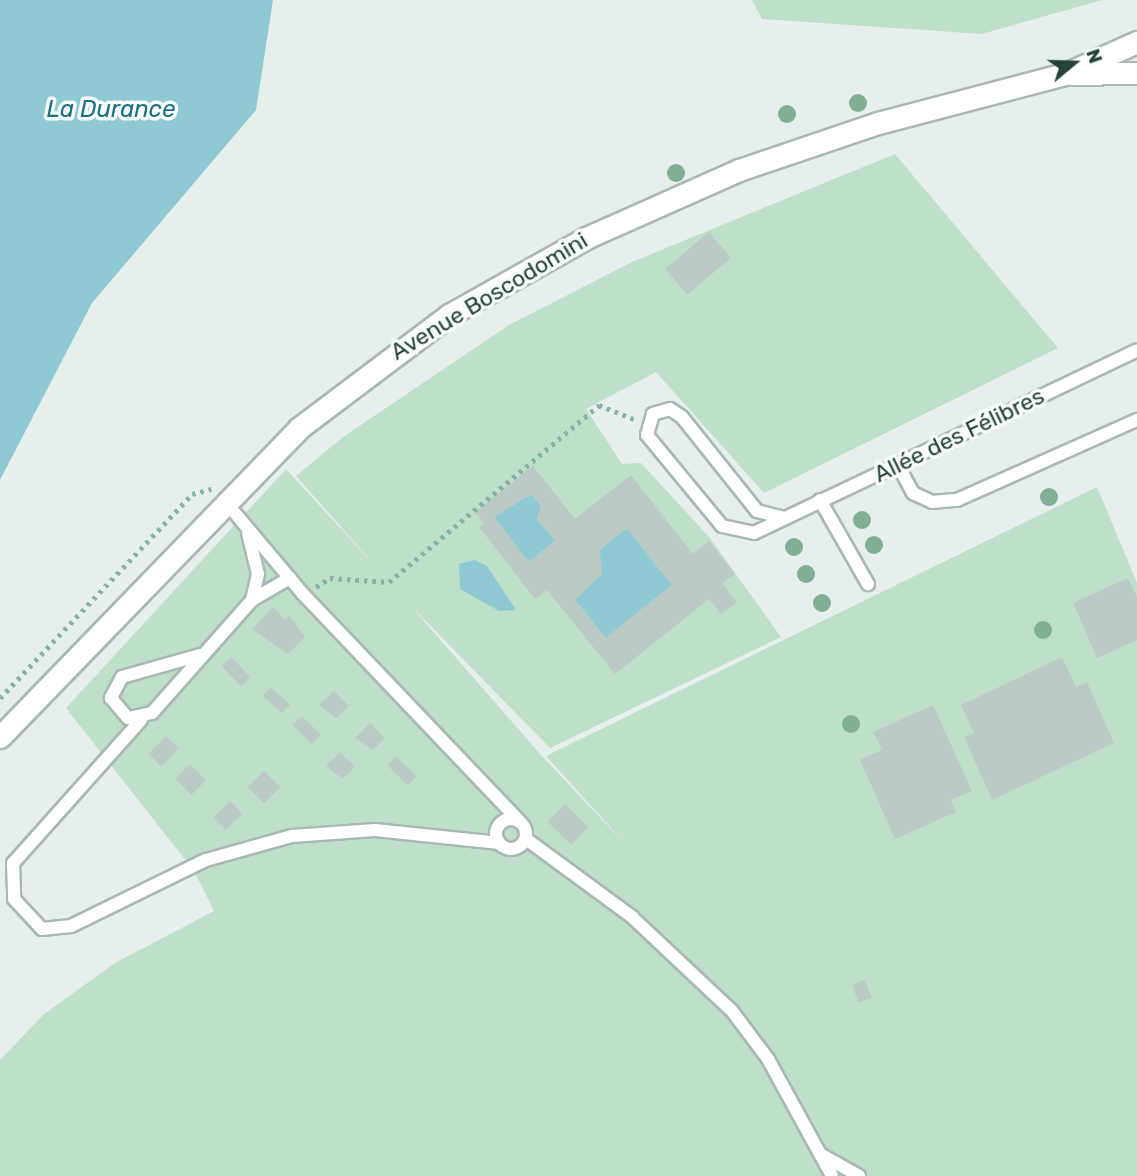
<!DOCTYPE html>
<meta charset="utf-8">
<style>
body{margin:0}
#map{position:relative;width:1137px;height:1176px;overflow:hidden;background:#e6efeb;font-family:Rubik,sans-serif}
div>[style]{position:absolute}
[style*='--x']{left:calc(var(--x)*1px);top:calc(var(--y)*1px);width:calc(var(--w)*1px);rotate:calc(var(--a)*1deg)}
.green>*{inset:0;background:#bfe0c8}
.water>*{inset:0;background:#8ec9d4}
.building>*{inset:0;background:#bbcac4;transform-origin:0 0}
.path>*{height:4.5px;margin-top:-2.25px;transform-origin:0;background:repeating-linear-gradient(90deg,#86b3a5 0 3.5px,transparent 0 8.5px)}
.roads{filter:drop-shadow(2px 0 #a8b8b2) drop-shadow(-2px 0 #a8b8b2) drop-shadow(0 2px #a8b8b2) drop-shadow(0 -2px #a8b8b2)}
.lane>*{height:12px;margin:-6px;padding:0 6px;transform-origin:6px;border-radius:6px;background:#fff}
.lane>.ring{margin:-6px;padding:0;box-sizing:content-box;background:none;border:12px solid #fff;border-radius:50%}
.secondary>*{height:21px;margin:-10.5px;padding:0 10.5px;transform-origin:10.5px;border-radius:10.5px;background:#fff}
.trees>*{width:18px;height:18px;margin:-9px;border-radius:50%;background:#80af93}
span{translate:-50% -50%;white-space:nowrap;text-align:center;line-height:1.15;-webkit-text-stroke:7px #f7fbf9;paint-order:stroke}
.street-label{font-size:23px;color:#24423a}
.water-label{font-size:24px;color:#1c6f80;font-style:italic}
.north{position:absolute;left:1039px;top:28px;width:70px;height:70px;-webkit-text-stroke:5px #f7fbf9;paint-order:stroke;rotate:71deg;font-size:19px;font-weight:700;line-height:28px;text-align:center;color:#24423a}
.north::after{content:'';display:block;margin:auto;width:24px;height:32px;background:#24423a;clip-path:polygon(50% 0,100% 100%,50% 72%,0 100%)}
</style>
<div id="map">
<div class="green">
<i style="clip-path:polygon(752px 0,1102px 0,982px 34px,762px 19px)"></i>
<i style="clip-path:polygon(895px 154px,1058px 348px,764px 493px,656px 372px,586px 409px,622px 464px,641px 463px,710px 538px,781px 637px,550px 748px,410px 605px,541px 755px,628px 847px,546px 756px,1097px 487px,1137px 583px,1137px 1176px,0 1176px,0 1060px,43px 1015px,115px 963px,214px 911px,194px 871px,66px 708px,286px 469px,378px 569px,296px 476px,343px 437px,509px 325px,632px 262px)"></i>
</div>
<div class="water">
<i style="clip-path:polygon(0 0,273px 0,256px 110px,92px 303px,0 480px)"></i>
<i style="clip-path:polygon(531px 494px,541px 506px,537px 519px,555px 541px,529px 562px,494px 517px)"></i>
<i style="clip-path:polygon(627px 528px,672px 585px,606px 638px,575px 600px,600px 550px)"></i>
<i style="clip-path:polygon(475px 560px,487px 566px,516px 610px,499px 611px,460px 589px,459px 564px)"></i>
</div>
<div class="building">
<i style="left:709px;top:232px;width:34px;height:57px;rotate:50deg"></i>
<i style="clip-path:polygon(evenodd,533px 466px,575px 519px,631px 475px,693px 554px,709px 541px,735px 574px,722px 583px,737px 602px,721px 614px,709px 599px,615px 674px,547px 590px,535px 599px,479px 527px,484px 523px,475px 512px,533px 466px,531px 494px,541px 506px,537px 518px,555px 541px,529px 562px,494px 517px,531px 494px,533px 466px,627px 528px,672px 585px,606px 638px,575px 600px,602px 574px,600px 550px,627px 528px)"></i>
<i style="clip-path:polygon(1128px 578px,1137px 597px,1137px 640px,1097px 658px,1073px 603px)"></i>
<i style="clip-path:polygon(273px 607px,286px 620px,289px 615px,305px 637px,288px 654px,252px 629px)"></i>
<i style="left:231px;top:657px;width:28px;height:13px;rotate:46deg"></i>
<i style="clip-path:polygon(1062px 657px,1076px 687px,1087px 682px,1114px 743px,992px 800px,964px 737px,974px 733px,961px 705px)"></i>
<i style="left:271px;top:687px;width:26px;height:12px;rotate:43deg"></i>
<i style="clip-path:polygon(334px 691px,349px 706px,336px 718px,319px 705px)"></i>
<i style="clip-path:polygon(933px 705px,972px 791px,951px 800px,956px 812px,895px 839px,860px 760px,882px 750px,873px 732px)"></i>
<i style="left:302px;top:716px;width:27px;height:13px;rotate:45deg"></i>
<i style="clip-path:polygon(370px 723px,385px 738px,373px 750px,355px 738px)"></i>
<i style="left:166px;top:736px;width:18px;height:25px;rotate:45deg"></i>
<i style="clip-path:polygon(340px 752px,355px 767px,343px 779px,326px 766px)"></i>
<i style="left:396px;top:756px;width:29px;height:13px;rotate:44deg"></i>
<i style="left:190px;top:764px;width:23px;height:21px;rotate:45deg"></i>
<i style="left:264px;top:771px;width:23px;height:23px;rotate:45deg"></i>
<i style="left:230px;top:801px;width:18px;height:23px;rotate:47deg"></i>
<i style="left:565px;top:804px;width:33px;height:25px;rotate:44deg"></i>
<i style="left:865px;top:980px;width:19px;height:14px;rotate:69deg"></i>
</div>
<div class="path">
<i style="--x:316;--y:587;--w:17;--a:-33"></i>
<i style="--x:330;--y:578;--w:59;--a:3.9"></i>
<i style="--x:389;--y:582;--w:275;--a:-40.1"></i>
<i style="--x:599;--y:405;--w:40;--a:22"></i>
<i style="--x:0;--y:698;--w:280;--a:-46.7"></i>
<i style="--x:192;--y:494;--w:20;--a:-15"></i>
</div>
<div class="roads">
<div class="lane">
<i style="--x:898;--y:465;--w:32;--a:62"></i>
<i style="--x:913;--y:493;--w:21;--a:25"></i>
<i style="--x:932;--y:502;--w:25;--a:-5"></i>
<i style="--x:957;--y:500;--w:197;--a:-24"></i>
<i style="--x:224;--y:500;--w:123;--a:50"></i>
<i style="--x:303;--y:594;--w:313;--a:46.4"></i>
<i style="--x:820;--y:500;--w:97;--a:60.3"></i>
<i style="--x:781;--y:517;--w:25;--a:-166"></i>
<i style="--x:757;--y:511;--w:120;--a:-128.6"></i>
<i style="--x:682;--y:417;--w:14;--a:-146"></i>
<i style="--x:670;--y:409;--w:18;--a:164"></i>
<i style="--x:653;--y:414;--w:22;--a:106"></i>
<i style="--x:647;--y:435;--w:118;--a:50.5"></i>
<i style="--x:722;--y:526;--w:33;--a:12"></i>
<i style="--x:754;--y:533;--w:424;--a:-25.5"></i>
<i style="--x:248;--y:533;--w:42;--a:76.3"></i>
<i style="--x:258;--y:574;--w:27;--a:103"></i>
<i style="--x:200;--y:655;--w:81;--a:164.2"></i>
<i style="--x:122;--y:677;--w:24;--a:118"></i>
<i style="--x:111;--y:698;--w:26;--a:50"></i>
<i style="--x:128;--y:718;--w:25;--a:-12"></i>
<i style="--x:152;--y:713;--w:151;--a:-48.5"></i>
<i style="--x:252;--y:600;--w:44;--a:-30.1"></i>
<i style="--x:141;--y:720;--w:192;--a:131.8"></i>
<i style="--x:13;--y:863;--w:36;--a:88"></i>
<i style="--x:14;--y:899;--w:41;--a:47"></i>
<i style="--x:42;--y:929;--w:29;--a:-6"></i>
<i style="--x:71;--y:926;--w:150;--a:-26.1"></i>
<i style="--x:206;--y:860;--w:89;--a:-15.6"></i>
<i style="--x:292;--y:836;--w:83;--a:-4.1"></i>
<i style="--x:375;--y:830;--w:125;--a:6"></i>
<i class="ring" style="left:496px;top:819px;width:18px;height:18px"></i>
<i style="--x:526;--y:839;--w:132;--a:36.3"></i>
<i style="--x:632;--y:917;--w:137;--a:43.2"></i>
<i style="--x:732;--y:1011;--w:60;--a:53.1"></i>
<i style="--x:768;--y:1059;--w:133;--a:61.3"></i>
<i style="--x:820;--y:1154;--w:45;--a:29.4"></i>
</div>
<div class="secondary">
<i style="--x:1070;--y:74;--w:67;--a:-0.9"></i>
<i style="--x:0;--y:737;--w:430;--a:-45.9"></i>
<i style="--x:299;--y:428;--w:188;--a:-37"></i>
<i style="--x:449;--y:315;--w:157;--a:-29.3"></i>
<i style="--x:586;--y:238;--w:167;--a:-24"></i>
<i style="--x:739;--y:170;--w:147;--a:-18.7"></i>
<i style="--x:878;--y:123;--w:193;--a:-14.7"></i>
<i style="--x:1065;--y:74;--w:79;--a:-24"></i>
</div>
</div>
<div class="trees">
<i style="left:858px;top:103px"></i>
<i style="left:787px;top:114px"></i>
<i style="left:676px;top:173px"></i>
<i style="left:1049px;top:497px"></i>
<i style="left:862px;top:520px"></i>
<i style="left:874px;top:545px"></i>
<i style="left:794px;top:547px"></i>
<i style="left:806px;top:574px"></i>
<i style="left:822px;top:603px"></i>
<i style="left:1043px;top:630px"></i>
<i style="left:851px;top:724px"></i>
</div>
<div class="street-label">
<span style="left:489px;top:296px;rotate:-31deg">Avenue Boscodomini</span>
<span style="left:959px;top:435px;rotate:-26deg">Allée des Félibres</span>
</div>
<div class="water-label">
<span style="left:111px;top:110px">La Durance</span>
</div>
<div class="north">N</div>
</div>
